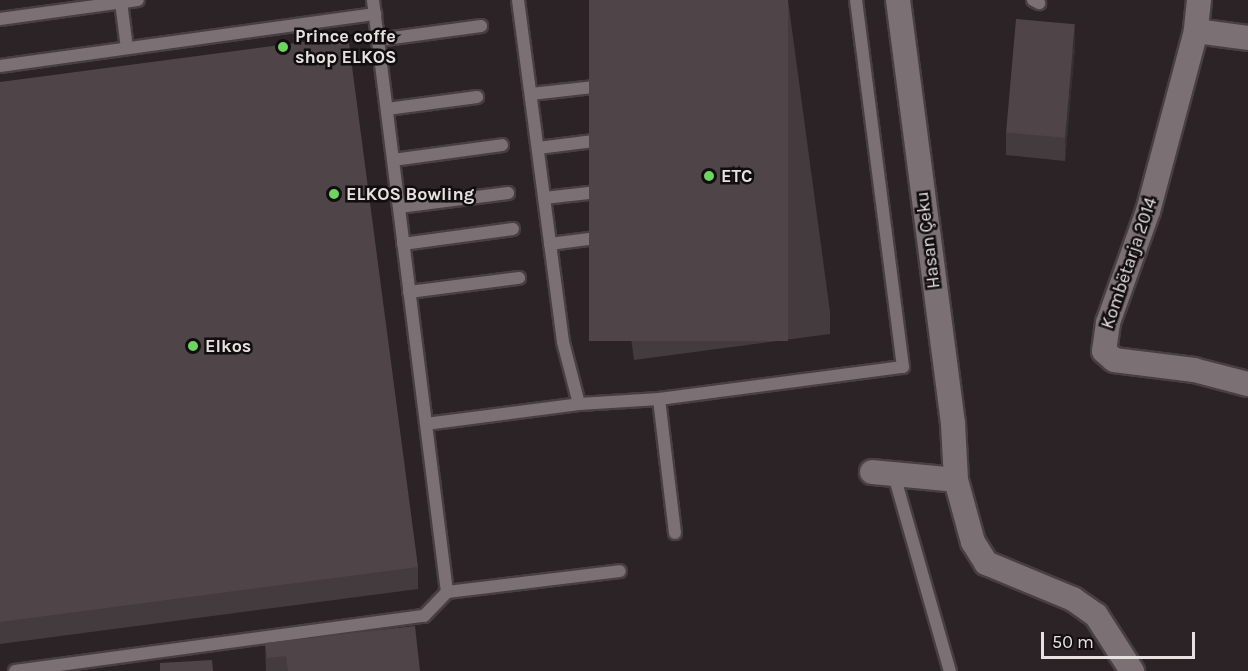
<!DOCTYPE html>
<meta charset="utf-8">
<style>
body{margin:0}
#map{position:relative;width:1248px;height:671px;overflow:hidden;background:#2c2326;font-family:Karla,sans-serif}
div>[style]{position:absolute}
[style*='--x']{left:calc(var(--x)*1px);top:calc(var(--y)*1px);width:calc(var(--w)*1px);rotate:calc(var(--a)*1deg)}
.roads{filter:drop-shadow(2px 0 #473f42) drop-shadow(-2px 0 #473f42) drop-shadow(0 2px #473f42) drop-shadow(0 -2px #473f42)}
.lane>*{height:12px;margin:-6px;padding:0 6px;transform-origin:6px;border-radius:6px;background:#7b7073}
.street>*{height:24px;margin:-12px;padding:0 12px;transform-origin:12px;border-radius:12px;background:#7b7073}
.wall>*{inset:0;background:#443b3e}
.shaded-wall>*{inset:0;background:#373032}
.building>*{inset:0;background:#4f4548;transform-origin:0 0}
.dots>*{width:16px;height:16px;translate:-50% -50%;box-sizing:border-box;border:3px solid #120e0f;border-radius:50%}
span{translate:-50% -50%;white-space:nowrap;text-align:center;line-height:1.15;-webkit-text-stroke:5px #120e0f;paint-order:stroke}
.poi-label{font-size:18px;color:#e7e1e2;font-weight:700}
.left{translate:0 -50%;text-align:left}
.street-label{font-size:18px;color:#e7e1e2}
.scale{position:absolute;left:1041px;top:632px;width:154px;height:27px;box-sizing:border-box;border:3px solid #e7e1e2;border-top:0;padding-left:8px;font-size:18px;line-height:21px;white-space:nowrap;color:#e7e1e2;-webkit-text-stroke:4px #120e0f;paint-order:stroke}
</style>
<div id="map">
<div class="roads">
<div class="lane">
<i style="--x:518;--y:0;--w:345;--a:82.5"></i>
<i style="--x:563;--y:342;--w:64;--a:75.5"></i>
<i style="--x:579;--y:404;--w:80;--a:-3.6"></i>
<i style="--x:659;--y:399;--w:246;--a:-7.5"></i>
<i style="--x:903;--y:367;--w:370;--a:-97.3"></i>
<i style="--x:1033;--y:0;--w:7;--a:27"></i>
<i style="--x:121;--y:2;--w:46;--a:82.6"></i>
<i style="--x:0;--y:19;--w:139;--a:-7.8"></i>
<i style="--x:378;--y:40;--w:104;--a:-7.7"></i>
<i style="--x:0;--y:66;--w:379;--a:-7.9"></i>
<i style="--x:531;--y:94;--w:62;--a:-6.4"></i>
<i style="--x:387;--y:109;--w:91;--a:-7.6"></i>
<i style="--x:538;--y:148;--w:64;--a:-7.2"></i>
<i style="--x:393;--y:160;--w:110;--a:-7.8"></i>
<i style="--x:544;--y:198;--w:63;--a:-6.3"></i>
<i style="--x:399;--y:207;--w:110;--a:-7.3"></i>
<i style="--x:403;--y:244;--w:111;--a:-7.8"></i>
<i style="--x:550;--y:244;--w:63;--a:-7.4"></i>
<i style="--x:409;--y:292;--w:111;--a:-7.3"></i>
<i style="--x:659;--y:399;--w:135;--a:83.2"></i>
<i style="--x:426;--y:424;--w:154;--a:-7.4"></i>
<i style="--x:894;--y:475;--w:204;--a:74.1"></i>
<i style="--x:447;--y:592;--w:174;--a:-6.9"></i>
<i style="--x:15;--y:671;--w:413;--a:-7.7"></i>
<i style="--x:424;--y:616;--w:33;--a:-46"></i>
<i style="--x:447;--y:592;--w:597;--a:-97.13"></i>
</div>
<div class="street">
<i style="--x:898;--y:0;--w:428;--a:82.6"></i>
<i style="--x:953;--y:424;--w:56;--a:86.9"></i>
<i style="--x:956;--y:480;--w:64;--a:74.7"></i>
<i style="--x:973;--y:542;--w:25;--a:58"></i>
<i style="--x:986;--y:563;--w:94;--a:22.5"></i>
<i style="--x:1073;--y:599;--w:28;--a:35"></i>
<i style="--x:1096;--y:615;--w:67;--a:57.3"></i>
<i style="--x:1199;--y:0;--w:31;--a:96"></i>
<i style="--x:1196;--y:31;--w:52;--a:7.7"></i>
<i style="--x:1196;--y:31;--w:186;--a:104.9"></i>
<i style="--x:1148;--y:211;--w:119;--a:109.7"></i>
<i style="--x:1108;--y:323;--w:28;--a:98"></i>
<i style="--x:1104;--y:351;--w:13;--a:42"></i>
<i style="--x:1114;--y:360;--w:81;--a:7.1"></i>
<i style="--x:1194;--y:370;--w:56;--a:14.5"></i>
<i style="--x:872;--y:472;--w:84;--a:5.4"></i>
</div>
</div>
<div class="wall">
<i style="clip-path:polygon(589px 0,788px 0,830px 312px,830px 334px,634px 360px,589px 17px)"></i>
<i style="clip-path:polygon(1075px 46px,1065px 161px,1006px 155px,1006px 133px)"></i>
<i style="clip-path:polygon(0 82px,418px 567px,418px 589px,0 644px)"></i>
<i style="clip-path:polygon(265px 643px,420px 671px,266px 671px)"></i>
</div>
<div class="shaded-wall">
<i style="clip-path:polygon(1075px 24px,1075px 46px,1065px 161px,1065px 139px)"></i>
</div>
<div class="building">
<i style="left:589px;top:0;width:199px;height:341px"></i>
<i style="left:1016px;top:19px;width:59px;height:114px;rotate:5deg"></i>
<i style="clip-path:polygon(348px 36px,418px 567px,0 622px,0 82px)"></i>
<i style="clip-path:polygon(415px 626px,420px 671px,288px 671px,286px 656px,267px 658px,265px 643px)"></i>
<i style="clip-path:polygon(212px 660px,213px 671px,160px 671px,160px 663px)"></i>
</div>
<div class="dots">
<i style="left:283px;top:47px;background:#6dd361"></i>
<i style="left:709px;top:176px;background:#6dd361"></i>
<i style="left:334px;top:194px;background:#6dd361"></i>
<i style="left:193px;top:346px;background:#6dd361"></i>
</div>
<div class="poi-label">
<span class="left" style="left:295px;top:47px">Prince coffe<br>shop ELKOS</span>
<span class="left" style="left:721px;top:176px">ETC</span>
<span class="left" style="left:346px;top:194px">ELKOS Bowling</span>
<span class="left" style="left:205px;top:346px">Elkos</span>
</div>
<div class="street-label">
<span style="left:928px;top:240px;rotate:-97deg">Hasan Çeku</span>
<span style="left:1129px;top:263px;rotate:-71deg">Kombëtarja 2014</span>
</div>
<div class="scale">50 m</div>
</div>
